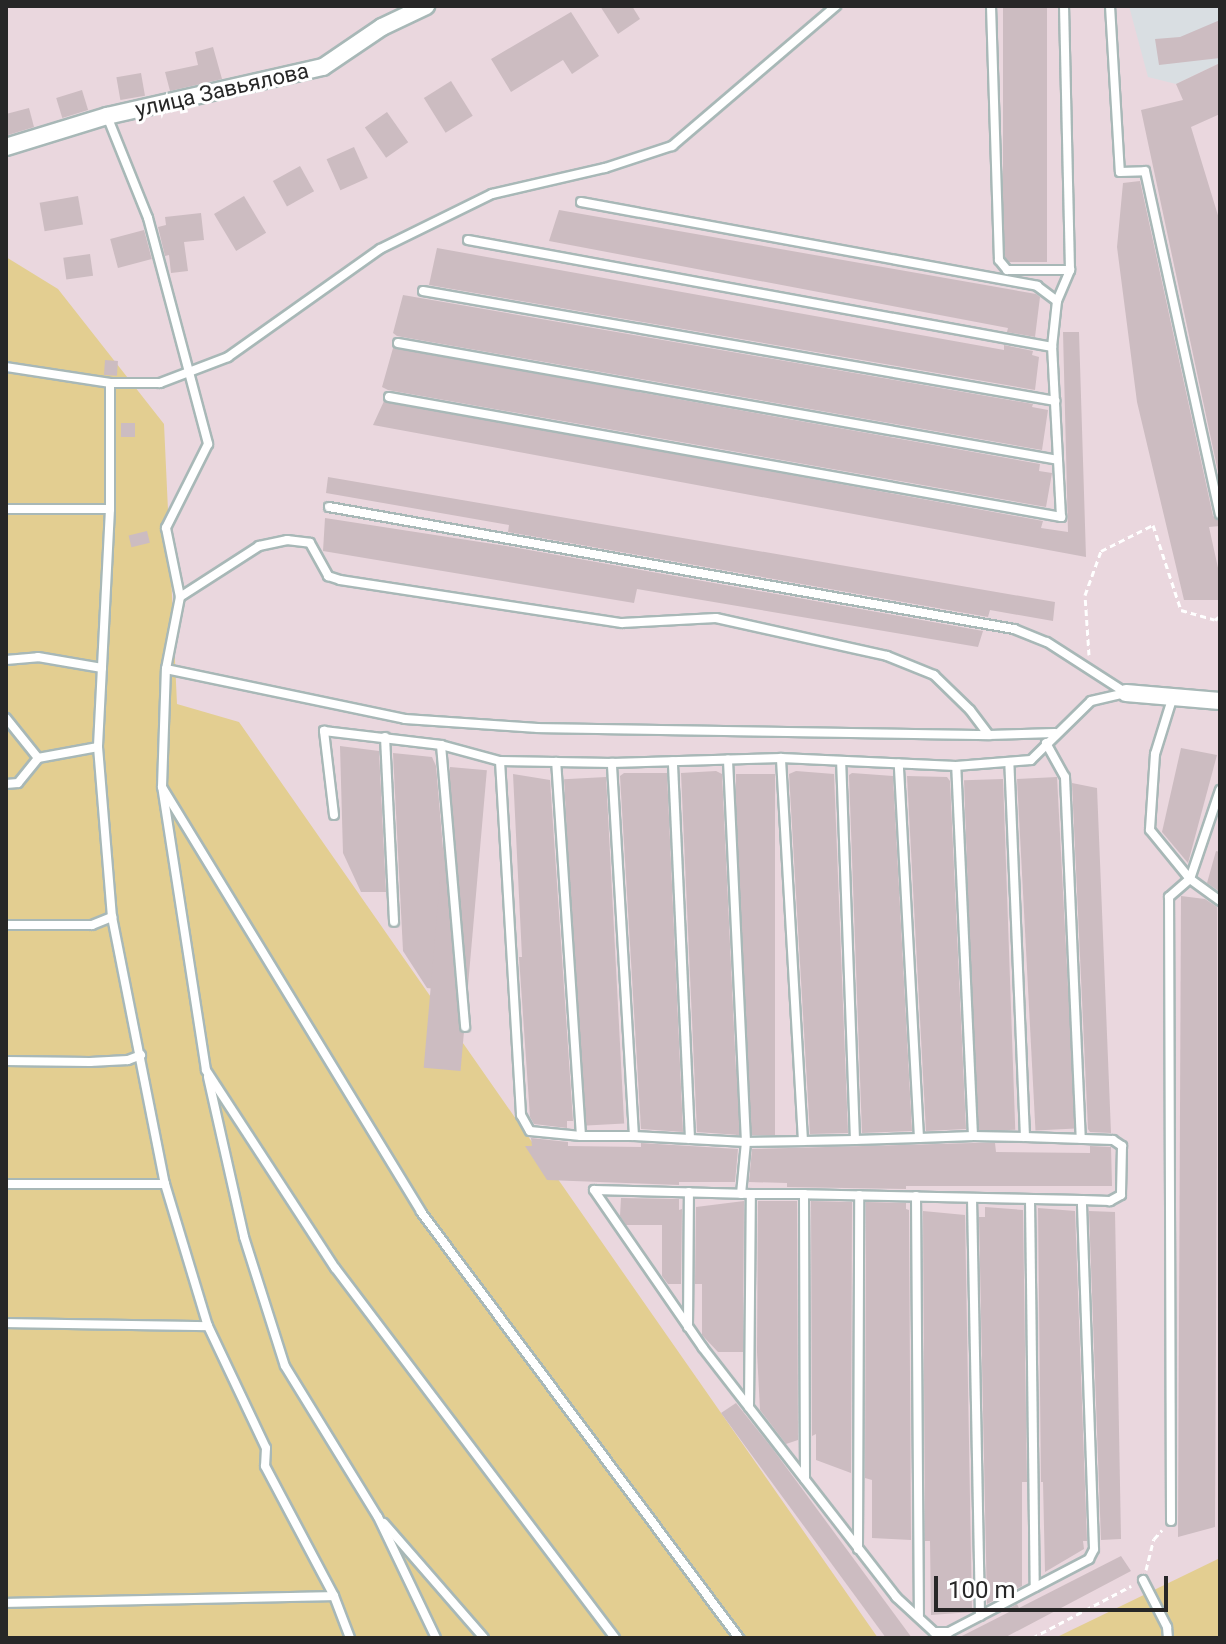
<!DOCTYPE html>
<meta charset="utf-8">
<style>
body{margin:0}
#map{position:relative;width:1226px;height:1644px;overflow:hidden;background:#ead7de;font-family:Roboto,sans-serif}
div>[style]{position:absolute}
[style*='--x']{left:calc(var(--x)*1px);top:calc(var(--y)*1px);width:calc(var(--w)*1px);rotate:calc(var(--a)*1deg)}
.industrial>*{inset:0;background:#d9dee2}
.green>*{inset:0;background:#e3ce91}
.building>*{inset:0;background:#ccbcc1;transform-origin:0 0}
.path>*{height:3px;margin-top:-1.5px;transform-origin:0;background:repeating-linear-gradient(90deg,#fff 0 6px,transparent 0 10px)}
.roads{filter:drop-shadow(2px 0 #a8b8b7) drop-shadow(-2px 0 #a8b8b7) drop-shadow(0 2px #a8b8b7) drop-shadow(0 -2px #a8b8b7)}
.lane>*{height:8px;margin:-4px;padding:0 4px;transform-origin:4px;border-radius:4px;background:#fff}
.street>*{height:16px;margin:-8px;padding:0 8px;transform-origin:8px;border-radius:8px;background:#fff}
span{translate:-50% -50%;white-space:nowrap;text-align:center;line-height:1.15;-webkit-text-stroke:6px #fff;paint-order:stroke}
.street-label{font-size:22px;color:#272727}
.frame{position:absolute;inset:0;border:8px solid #272727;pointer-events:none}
.scale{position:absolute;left:934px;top:1576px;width:234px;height:36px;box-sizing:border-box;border:4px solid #272727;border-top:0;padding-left:10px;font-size:24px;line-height:28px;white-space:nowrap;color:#272727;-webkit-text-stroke:6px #fff;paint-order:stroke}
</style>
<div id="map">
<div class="industrial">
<i style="clip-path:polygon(1129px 6px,1220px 6px,1220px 63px,1176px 84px,1148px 77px)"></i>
</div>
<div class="green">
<i style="clip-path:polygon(6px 257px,58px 289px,164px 424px,177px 704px,239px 722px,878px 1638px,6px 1638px)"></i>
<i style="clip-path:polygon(1220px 1558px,1220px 1638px,1055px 1638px)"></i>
</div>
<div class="building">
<i style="clip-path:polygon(600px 6px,632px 6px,640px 19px,618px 34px)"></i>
<i style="left:1003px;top:6px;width:44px;height:256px"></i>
<i style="clip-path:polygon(571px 12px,599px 56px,572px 74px,563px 60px,511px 92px,491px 59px)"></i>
<i style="clip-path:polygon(1220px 20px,1220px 58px,1159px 65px,1155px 39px,1180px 37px)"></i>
<i style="clip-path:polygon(213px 47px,222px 79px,170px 91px,165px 72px,198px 65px,195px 52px)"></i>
<i style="clip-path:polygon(1220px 63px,1220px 114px,1191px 127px,1220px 222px,1220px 481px,1141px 110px,1183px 100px,1176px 84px)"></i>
<i style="left:141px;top:73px;width:23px;height:25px;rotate:80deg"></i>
<i style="left:451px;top:81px;width:41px;height:32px;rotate:58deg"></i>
<i style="left:82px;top:90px;width:21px;height:27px;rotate:73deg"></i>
<i style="clip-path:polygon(29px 108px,34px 127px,8px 135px,6px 114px)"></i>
<i style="left:387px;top:112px;width:37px;height:27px;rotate:55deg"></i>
<i style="left:354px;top:147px;width:34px;height:30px;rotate:66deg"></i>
<i style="left:300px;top:166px;width:29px;height:31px;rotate:61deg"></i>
<i style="clip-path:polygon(1140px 181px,1213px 516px,1220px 521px,1220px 526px,1209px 527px,1220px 577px,1220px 600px,1184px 600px,1137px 402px,1117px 247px,1123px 183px)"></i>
<i style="left:78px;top:196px;width:29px;height:39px;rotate:80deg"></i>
<i style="left:244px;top:196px;width:43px;height:35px;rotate:59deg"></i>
<i style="clip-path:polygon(559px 210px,1036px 294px,1040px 297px,1035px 337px,1007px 332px,1008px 328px,549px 241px)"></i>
<i style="clip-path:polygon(201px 213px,204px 240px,184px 242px,188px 271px,171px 273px,169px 255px,165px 256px,158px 227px,166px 225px,165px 217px)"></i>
<i style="left:144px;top:230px;width:30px;height:35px;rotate:75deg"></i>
<i style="clip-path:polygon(437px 248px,1004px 350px,1004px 345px,1033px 351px,1032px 355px,1039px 357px,1035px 390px,429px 285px)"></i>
<i style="left:90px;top:254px;width:22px;height:27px;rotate:82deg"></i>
<i style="clip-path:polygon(403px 295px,1033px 404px,1032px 407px,1048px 410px,1042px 450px,397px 336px,393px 333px)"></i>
<i style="clip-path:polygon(1063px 332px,1079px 332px,1086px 557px,373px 425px,384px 401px,1043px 521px,1041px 528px,1068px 532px)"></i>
<i style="clip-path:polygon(393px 348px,1040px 464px,1039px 471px,1052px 473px,1046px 507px,388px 390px,382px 387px)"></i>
<i style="left:105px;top:360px;width:13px;height:15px;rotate:4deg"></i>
<i style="left:121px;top:423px;width:14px;height:14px"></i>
<i style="clip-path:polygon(328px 477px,1055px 602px,1053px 621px,990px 610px,988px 617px,508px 532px,509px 525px,326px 493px)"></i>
<i style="clip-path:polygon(325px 518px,506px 546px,983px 631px,978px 647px,637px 589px,634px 603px,323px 551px)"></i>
<i style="left:147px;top:531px;width:12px;height:19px;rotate:76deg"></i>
<i style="clip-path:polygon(340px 746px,379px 751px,386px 892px,361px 892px,343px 853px)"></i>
<i style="clip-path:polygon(1181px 748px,1217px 755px,1188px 863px,1162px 832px)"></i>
<i style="clip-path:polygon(393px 753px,432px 757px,436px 766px,455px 991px,427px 988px,403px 951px)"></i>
<i style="left:450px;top:767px;width:37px;height:302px;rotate:5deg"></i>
<i style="clip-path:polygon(716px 771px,722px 774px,739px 1135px,697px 1132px,681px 773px)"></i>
<i style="clip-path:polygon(796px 771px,834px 774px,848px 1133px,810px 1134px,789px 774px)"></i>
<i style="clip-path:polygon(624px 773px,667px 773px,683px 1132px,641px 1129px,620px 776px)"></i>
<i style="clip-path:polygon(852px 773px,893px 776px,912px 1131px,862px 1133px,849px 775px)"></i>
<i style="clip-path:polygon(513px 774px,550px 780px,573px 1121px,567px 1121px,567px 1128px,534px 1124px,530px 1117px,519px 957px,522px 957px)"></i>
<i style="left:736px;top:774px;width:39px;height:361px"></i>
<i style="clip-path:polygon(907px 776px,947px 777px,950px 781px,966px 1129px,926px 1131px)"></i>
<i style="left:606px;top:777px;width:347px;height:42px;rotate:87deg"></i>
<i style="left:1057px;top:777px;width:352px;height:40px;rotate:87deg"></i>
<i style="left:1003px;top:779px;width:351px;height:39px;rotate:88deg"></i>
<i style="clip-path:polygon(1072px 783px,1097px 788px,1111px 1133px,1090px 1132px,1088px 1129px)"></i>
<i style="clip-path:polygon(1216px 851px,1220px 852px,1220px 892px,1207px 883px)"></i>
<i style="clip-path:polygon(1181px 896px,1205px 899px,1217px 907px,1217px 1151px,1215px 1527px,1178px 1537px)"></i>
<i style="clip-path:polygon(531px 1138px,568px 1142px,568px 1146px,641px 1147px,641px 1143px,738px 1149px,735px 1182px,679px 1182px,679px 1185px,547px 1180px,525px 1146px,532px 1146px)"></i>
<i style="clip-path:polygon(973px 1143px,995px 1143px,996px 1152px,1090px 1153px,1090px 1146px,1111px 1147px,1112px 1186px,906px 1186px,906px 1189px,787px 1187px,787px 1183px,749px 1182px,752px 1149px)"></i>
<i style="clip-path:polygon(621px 1198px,679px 1199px,679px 1210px,682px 1209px,681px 1284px,668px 1284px,662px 1276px,662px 1225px,626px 1225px,620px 1216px)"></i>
<i style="clip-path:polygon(744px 1201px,743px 1352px,718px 1352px,702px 1335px,702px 1284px,695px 1284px,696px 1207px)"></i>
<i style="clip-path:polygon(758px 1201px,797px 1201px,798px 1440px,786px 1444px,760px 1410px,757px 1352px)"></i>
<i style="clip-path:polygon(811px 1201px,852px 1202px,851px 1473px,816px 1460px,816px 1434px,812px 1436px)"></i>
<i style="clip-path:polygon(866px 1202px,906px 1203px,906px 1209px,909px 1210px,911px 1540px,872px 1538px,872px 1480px,865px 1478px)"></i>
<i style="clip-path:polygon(985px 1207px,1023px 1210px,1027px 1482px,1022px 1482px,1022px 1586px,987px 1604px,979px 1217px,985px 1217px)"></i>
<i style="clip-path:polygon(1038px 1208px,1075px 1211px,1087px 1541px,1083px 1541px,1084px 1549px,1045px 1572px,1043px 1482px,1041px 1482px)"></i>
<i style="clip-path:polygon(923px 1211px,965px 1215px,972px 1612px,931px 1615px,930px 1541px,925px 1541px)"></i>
<i style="clip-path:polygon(1089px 1211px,1115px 1212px,1121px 1539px,1101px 1540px)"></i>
<i style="clip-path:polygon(736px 1403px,772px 1448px,912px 1638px,886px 1638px,721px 1413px)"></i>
<i style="clip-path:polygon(1121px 1556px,1131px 1571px,1004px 1638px,958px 1638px,1015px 1609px,1007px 1610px,1017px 1604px,1019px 1608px)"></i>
</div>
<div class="path">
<i style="--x:1089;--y:655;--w:60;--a:-93.8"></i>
<i style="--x:1085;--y:595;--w:47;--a:-70"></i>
<i style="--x:1101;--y:551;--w:58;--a:-26.6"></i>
<i style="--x:1153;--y:525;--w:89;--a:71.8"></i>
<i style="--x:1181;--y:610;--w:35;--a:16"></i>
<i style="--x:1215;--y:620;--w:6;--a:-39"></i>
<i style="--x:1146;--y:1570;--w:32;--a:-76"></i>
<i style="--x:1154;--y:1539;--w:12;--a:-48"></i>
<i style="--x:1032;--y:1638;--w:112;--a:-27.7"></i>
</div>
<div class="roads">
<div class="lane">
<i style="--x:991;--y:6;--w:254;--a:88.2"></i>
<i style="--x:999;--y:260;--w:13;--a:51"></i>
<i style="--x:1007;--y:270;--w:63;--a:0"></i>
<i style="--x:1110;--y:6;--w:166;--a:86.6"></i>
<i style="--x:1120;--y:172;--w:25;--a:-2"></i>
<i style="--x:1145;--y:171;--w:351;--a:77.7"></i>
<i style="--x:107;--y:116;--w:110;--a:68.1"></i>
<i style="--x:148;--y:218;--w:234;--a:75.1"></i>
<i style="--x:208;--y:444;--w:94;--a:116.6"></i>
<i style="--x:166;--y:528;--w:70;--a:78.5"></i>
<i style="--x:581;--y:202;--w:464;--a:10.4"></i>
<i style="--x:1037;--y:286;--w:25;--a:37"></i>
<i style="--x:468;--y:240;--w:594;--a:10.38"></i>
<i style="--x:423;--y:291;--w:642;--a:9.87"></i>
<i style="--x:398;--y:343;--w:670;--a:10.05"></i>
<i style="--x:6;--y:367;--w:105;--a:8.7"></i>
<i style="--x:110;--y:383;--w:126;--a:90"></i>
<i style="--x:110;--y:509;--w:238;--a:92.9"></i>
<i style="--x:98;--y:747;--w:171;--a:85.3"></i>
<i style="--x:112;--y:917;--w:272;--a:78.8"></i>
<i style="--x:165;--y:1184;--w:148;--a:73.2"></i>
<i style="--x:208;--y:1326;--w:135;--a:64.6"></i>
<i style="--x:266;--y:1448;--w:18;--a:93"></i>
<i style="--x:265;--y:1466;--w:147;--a:62"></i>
<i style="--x:110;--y:383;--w:50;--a:0"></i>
<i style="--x:160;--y:383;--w:73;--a:-20.9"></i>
<i style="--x:228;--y:357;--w:186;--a:-35.4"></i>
<i style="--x:380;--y:249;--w:125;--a:-26.2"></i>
<i style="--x:492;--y:194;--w:116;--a:-13"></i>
<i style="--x:605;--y:168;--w:71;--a:-18.2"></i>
<i style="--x:672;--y:146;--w:216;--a:-40.5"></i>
<i style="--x:389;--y:397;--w:683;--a:10.12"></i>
<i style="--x:1061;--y:517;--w:170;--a:-93"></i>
<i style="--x:1052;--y:347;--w:46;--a:-83.8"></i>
<i style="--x:1057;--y:301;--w:34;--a:-67"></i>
<i style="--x:1070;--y:270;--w:264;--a:-91.3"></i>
<i style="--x:329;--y:507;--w:696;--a:10.1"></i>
<i style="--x:1014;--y:629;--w:35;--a:22"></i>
<i style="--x:1047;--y:642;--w:94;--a:32.8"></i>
<i style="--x:6;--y:509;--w:104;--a:0"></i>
<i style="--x:6;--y:660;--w:32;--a:-5"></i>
<i style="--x:38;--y:657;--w:65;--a:9.8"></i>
<i style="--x:166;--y:669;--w:244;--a:11.8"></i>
<i style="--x:405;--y:719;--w:133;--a:3.9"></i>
<i style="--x:538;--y:728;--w:451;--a:0.9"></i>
<i style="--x:1173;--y:696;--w:61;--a:107.2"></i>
<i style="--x:1155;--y:754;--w:76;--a:93.8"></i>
<i style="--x:1150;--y:830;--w:63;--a:50.8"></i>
<i style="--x:1190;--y:879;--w:37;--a:36"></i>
<i style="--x:6;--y:718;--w:51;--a:51.3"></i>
<i style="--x:38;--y:758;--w:61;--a:-10.4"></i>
<i style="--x:385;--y:737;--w:185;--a:87.2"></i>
<i style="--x:1046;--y:743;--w:39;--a:61"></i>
<i style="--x:1065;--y:777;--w:362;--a:87.5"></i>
<i style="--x:441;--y:745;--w:283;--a:85.1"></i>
<i style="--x:500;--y:761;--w:355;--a:86.6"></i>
<i style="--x:521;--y:1115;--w:18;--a:61"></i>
<i style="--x:530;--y:1131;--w:51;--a:5.6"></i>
<i style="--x:581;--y:1136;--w:375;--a:-93.8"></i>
<i style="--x:6;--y:784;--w:12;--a:-5"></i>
<i style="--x:18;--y:783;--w:32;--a:-51"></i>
<i style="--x:162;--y:787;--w:118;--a:-88.1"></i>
<i style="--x:166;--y:669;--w:73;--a:-79"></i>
<i style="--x:180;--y:597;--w:94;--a:-32.8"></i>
<i style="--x:259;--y:546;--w:29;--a:-12"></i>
<i style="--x:287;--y:540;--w:23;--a:7"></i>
<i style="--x:310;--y:543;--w:38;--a:61"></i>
<i style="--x:328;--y:576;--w:13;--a:18"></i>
<i style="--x:340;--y:580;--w:285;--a:8.7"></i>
<i style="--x:622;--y:623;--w:94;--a:-3"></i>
<i style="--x:716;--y:618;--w:175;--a:12.5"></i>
<i style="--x:887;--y:656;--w:51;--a:22"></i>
<i style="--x:934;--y:675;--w:50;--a:44.2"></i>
<i style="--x:970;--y:710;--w:31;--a:53"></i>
<i style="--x:989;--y:735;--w:66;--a:-1.7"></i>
<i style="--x:334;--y:815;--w:85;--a:-96.8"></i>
<i style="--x:324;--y:731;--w:118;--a:6.8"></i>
<i style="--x:441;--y:745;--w:61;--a:15.2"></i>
<i style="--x:500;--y:761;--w:112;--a:1"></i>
<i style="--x:612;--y:763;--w:169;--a:-1.7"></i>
<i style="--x:781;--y:758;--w:175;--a:2.6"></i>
<i style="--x:956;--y:766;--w:75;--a:-4.6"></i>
<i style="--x:1031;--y:760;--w:84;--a:-44.5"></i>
<i style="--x:1091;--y:701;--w:35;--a:-13"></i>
<i style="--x:6;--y:925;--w:86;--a:0"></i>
<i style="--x:92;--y:925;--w:22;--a:-22"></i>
<i style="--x:6;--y:1061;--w:84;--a:0.7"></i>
<i style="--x:90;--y:1062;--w:38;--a:-3"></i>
<i style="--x:128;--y:1060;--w:14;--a:-21"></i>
<i style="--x:208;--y:1077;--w:164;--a:77.3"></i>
<i style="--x:244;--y:1237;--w:135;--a:72.4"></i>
<i style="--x:285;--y:1366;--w:177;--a:58.4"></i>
<i style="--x:378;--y:1517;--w:134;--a:64.4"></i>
<i style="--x:581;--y:1136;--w:53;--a:0"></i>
<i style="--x:634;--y:1136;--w:374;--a:-93.4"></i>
<i style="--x:634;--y:1136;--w:56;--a:3.1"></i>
<i style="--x:690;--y:1139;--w:378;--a:-92.6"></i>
<i style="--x:973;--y:1136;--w:52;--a:1.1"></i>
<i style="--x:1025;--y:1137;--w:375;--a:-92.4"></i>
<i style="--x:1025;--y:1137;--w:88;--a:2"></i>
<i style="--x:1113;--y:1140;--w:11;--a:34"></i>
<i style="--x:1122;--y:1146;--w:49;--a:91.2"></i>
<i style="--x:1121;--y:1195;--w:13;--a:151"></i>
<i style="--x:1110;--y:1201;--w:28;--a:-178"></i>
<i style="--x:1082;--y:1200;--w:278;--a:-178.8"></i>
<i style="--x:804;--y:1194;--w:53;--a:180"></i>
<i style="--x:751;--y:1194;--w:157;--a:-178.5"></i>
<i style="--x:594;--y:1190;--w:192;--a:55.4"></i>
<i style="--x:703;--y:1348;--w:315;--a:52.2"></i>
<i style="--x:896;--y:1597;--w:52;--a:42.6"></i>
<i style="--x:934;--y:1632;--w:15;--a:0"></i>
<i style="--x:949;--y:1632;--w:158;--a:-27.5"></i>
<i style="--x:1089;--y:1559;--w:11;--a:-63"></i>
<i style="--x:1094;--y:1549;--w:349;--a:-92"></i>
<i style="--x:919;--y:1138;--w:54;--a:-2.1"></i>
<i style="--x:973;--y:1136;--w:370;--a:-92.6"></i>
<i style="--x:690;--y:1139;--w:56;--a:3.1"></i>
<i style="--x:746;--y:1142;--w:383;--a:-92.7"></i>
<i style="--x:855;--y:1140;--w:64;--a:-1.8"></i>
<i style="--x:919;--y:1138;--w:375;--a:-93.1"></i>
<i style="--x:803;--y:1141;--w:52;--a:-1.1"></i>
<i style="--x:855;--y:1140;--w:379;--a:-92.1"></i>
<i style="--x:6;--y:1184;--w:159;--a:0"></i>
<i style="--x:741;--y:1194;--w:52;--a:-84.5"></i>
<i style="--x:746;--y:1142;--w:57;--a:-1"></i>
<i style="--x:803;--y:1141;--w:384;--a:-93.3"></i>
<i style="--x:804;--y:1194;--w:285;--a:89.8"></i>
<i style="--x:916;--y:1196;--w:421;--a:89.6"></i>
<i style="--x:972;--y:1198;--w:418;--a:88.9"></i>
<i style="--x:1030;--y:1199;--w:388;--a:89.3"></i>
<i style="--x:6;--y:1323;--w:202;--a:0.9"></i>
<i style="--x:688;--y:1327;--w:135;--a:-89.6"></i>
<i style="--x:749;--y:1407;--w:213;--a:-89.5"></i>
<i style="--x:1171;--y:1521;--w:624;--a:-90.18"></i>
<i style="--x:1169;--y:897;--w:28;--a:-41"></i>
<i style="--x:1190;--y:879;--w:94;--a:-71.4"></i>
<i style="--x:384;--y:1523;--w:152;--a:49"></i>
<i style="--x:858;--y:1549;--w:354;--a:-89.8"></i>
<i style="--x:1143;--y:1580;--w:53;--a:62.9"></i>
<i style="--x:1167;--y:1627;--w:11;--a:85"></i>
<i style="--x:6;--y:1603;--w:328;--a:-1.2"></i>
<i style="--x:334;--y:1596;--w:45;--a:69.1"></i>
<i style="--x:615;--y:1638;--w:464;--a:-127.1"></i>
<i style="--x:335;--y:1268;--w:236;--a:-123.1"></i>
<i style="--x:206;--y:1070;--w:286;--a:-98.8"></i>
<i style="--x:162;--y:787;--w:498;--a:58.6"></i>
<i style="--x:421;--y:1212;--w:532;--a:53.26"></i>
</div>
<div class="street">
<i style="--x:6;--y:147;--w:106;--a:-17.1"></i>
<i style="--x:107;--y:116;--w:221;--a:-12.8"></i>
<i style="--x:323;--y:67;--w:71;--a:-34.1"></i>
<i style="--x:382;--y:27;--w:49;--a:-25.5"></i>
<i style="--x:1126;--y:693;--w:94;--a:4.9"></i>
</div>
</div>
<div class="street-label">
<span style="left:222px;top:90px;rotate:-13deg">улица Завьялова</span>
</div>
<div class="frame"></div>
<div class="scale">100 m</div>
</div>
